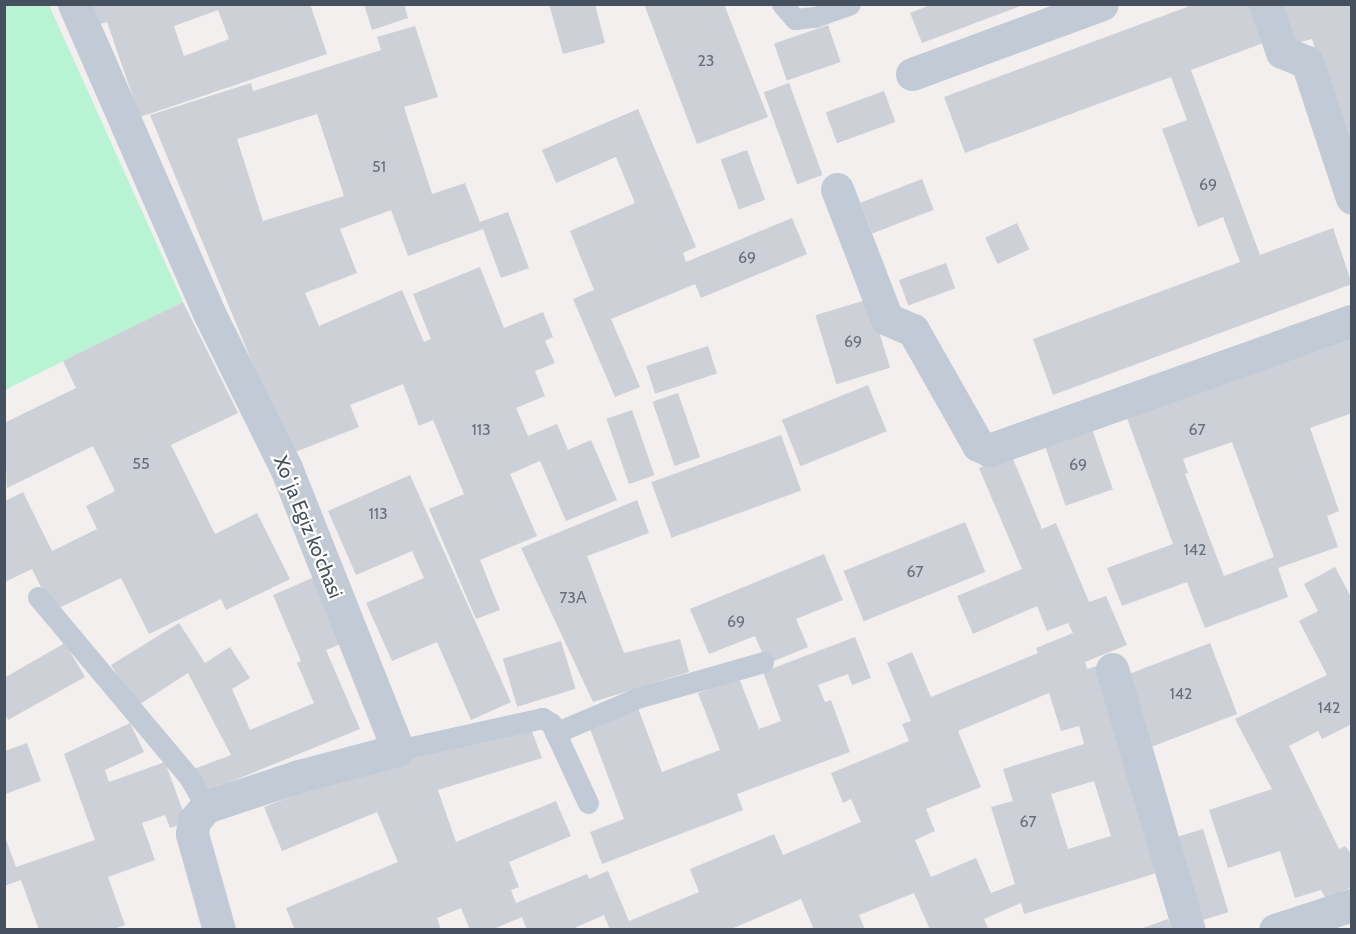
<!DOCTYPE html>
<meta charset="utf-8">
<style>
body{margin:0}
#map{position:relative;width:1356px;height:934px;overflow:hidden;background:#f2efee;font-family:Cabin,sans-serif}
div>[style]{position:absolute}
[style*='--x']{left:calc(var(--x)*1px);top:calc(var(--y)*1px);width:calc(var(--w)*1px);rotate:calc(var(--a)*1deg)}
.green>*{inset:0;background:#b8f4d3}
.building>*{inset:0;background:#cdd0d7;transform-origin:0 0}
.service>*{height:21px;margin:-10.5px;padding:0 10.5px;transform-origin:10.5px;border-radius:10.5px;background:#c1cad5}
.minor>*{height:33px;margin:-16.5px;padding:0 16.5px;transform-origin:16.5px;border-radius:16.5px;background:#c1cad5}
span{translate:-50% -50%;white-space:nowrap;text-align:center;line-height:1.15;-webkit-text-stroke:4.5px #fff;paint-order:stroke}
.number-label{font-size:16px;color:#67717c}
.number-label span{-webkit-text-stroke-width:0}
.street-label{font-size:20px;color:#45515e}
.frame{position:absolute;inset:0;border:6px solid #45515e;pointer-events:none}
</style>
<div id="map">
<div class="green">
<i style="clip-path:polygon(5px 5px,49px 5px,183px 302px,5px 390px)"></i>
</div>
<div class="building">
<i style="clip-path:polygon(evenodd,87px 4px,310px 4px,327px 54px,140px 117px,107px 22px,94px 26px,87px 4px,218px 10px,229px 39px,184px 56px,174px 26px,218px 10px)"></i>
<i style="clip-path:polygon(364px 4px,404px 4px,408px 18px,372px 30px)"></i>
<i style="clip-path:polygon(549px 4px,595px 4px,605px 43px,563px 54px)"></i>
<i style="clip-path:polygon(644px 4px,724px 4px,768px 117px,697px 144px)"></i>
<i style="clip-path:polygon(933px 4px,1023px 4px,1023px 5px,922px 43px,910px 13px)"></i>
<i style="clip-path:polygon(1195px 4px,1252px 4px,1266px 42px,1191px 70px,1260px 255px,1333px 228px,1352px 284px,1053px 395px,1033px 339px,1240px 262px,1223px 217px,1198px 227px,1162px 129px,1187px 120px,1171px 77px,965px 153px,944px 97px)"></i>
<i style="clip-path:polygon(1280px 4px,1352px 4px,1352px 163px,1312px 39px,1289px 45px)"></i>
<i style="left:828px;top:25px;width:39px;height:57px;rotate:71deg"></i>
<i style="clip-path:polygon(evenodd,415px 26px,438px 97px,404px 107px,432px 194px,465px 183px,480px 222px,508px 212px,529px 268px,501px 278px,483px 229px,408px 256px,391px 210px,340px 229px,357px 273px,305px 293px,319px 326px,402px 290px,424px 342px,431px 339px,413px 294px,480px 267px,504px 328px,543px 312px,553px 337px,545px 341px,555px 363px,535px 371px,545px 396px,516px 408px,528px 436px,557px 424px,568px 450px,591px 440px,617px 500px,566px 521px,540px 461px,510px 474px,537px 536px,480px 560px,500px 610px,476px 619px,429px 509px,464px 494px,433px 420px,419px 426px,403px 384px,350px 405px,359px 427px,290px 454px,150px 115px,251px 83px,253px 91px,381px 50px,377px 37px,415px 26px,317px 114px,344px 196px,263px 221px,237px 139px,317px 114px)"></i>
<i style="left:789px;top:83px;width:98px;height:27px;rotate:70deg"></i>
<i style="left:884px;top:91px;width:33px;height:62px;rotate:70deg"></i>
<i style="clip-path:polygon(638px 109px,696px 247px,683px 253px,686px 262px,792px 218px,807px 254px,701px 298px,695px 284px,611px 319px,640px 387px,615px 397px,573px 299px,594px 290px,570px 231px,635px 203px,616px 157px,556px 183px,542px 150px)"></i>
<i style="left:747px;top:150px;width:53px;height:28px;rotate:70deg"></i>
<i style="left:922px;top:179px;width:33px;height:66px;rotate:69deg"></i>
<i style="left:1017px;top:223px;width:29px;height:35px;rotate:65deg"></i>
<i style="left:946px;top:263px;width:27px;height:50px;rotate:70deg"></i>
<i style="left:869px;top:299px;width:72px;height:56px;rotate:73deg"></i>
<i style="clip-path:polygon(183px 302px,238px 413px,171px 445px,215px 534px,257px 513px,290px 579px,226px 610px,221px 599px,149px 634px,121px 578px,53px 611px,32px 569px,5px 582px,5px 501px,23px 492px,52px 551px,97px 529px,86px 506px,115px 491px,93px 446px,7px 488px,4px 423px,76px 388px,63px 361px)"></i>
<i style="clip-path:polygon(evenodd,1352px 339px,1352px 413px,1310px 428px,1339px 511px,1327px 516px,1338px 547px,1278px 568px,1288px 597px,1205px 628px,1187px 582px,1122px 606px,1107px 568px,1173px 544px,1127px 418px,1352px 339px,1232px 442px,1274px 557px,1224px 576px,1185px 474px,1188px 473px,1183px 459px,1232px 442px)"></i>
<i style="left:708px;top:346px;width:29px;height:65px;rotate:72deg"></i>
<i style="left:868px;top:385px;width:50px;height:93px;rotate:68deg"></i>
<i style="left:678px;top:393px;width:68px;height:27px;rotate:71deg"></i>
<i style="left:632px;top:410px;width:69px;height:27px;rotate:71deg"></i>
<i style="left:1091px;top:426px;width:67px;height:50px;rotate:71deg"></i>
<i style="left:781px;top:435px;width:59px;height:138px;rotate:70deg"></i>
<i style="clip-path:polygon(evenodd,1011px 454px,1042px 529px,1056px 523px,1089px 602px,1106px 596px,1127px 645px,1085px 662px,1087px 669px,1100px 665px,1163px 871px,1024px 914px,1021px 903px,984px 919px,989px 930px,930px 930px,914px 893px,859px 915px,865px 930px,814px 930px,801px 899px,729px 930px,610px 930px,604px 915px,570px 930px,527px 930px,522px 917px,491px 930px,470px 930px,461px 908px,437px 918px,441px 930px,295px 930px,286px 908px,398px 862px,377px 812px,282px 851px,264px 807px,389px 759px,530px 726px,542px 758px,438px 790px,456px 842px,556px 801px,571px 836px,509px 862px,519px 887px,511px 890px,516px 903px,587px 874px,589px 879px,608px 871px,629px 921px,699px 892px,690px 869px,774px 834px,783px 855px,861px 822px,851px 799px,843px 803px,831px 773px,909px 741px,902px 724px,911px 721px,887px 663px,912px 652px,931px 697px,1038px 653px,1036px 648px,1073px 633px,1068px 623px,1047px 631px,1037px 606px,973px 634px,957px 596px,1022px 569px,979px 468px,1011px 454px,1049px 693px,1061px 731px,1079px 726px,1084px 744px,1003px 769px,1013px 801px,991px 807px,1015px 884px,991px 893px,976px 858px,931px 877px,915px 840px,935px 831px,926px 809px,981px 787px,958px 731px,1049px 693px,1011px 454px,1094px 781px,1111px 836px,1068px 849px,1051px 794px,1094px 781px)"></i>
<i style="clip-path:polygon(410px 475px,511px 702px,471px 720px,437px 642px,392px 661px,366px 603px,424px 578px,412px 551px,356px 575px,328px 511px)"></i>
<i style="clip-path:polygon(637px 500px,649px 533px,587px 556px,624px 653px,680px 639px,689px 672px,593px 702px,521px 548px)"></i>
<i style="left:965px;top:522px;width:54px;height:131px;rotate:68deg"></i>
<i style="clip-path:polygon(824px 554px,843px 600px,796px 619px,808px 647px,767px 664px,755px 636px,709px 654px,690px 609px)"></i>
<i style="clip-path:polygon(1335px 567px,1352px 599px,1352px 724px,1322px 739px,1318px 731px,1289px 746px,1339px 849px,1345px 846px,1352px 855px,1352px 887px,1326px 899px,1321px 890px,1295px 898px,1280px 851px,1228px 868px,1209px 810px,1272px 789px,1235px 719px,1327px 675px,1299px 621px,1318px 611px,1304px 584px)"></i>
<i style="clip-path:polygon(319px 575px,348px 641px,326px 650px,360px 729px,203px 793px,194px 769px,231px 755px,188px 673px,137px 706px,111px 665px,179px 623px,205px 663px,230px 647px,250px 678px,232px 689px,250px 730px,314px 703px,297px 663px,301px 661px,273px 595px)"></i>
<i style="clip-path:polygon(855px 637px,871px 678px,852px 685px,848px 674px,818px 685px,825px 702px,831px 700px,850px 752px,737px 794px,743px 810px,602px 864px,590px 832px,624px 819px,589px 726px,638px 708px,662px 772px,720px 750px,698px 693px,739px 678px,759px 729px,781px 721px,763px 672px)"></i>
<i style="left:561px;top:641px;width:50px;height:61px;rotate:73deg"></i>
<i style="clip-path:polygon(65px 643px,85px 677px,8px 720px,4px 713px,4px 678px)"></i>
<i style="left:1210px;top:643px;width:76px;height:91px;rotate:69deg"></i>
<i style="clip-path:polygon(130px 723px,144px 752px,105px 770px,109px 782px,165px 762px,187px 822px,170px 828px,165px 815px,142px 823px,155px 860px,108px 877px,125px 925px,111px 930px,39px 930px,21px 880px,4px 886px,4px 834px,16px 867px,95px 840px,64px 754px)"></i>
<i style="clip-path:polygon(27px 743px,41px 781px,5px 794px,5px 751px)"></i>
<i style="left:1203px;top:829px;width:87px;height:32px;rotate:73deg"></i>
<i style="clip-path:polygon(1168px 919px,1172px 930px,1140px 930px,1140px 929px)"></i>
</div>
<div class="service">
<i style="--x:782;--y:4;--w:20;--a:49"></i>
<i style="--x:795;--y:19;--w:20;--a:-6"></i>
<i style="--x:815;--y:17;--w:37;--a:-20"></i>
<i style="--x:38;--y:597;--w:235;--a:50"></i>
<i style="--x:189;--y:777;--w:34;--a:60"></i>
<i style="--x:555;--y:733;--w:89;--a:-23.1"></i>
<i style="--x:637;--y:698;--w:131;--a:-15.9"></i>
<i style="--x:398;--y:750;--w:148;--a:-12.5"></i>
<i style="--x:542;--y:718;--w:10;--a:29"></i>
<i style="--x:551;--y:723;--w:88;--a:65.2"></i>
</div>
<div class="minor">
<i style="--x:74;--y:4;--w:339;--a:66.4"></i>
<i style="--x:210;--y:315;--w:171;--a:63.6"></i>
<i style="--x:286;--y:468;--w:303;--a:68.3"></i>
<i style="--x:398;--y:750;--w:102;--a:165.3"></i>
<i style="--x:299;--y:776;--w:98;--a:161.6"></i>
<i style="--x:206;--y:807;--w:18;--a:131"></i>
<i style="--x:194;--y:821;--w:13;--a:99"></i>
<i style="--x:192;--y:834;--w:100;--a:74.3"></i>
<i style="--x:1265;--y:4;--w:51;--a:70.5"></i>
<i style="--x:1282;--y:52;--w:27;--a:22"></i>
<i style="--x:1307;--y:62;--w:143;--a:71.7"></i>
<i style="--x:912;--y:74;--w:202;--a:-20.2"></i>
<i style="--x:837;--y:189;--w:139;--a:69"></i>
<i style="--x:887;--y:319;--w:28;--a:23"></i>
<i style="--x:913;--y:330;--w:132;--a:60.5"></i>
<i style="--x:978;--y:445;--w:12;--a:24"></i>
<i style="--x:989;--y:450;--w:385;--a:-19.6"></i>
<i style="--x:1112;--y:669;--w:272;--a:73.6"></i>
<i style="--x:1275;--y:930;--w:81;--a:-18"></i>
</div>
<div class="number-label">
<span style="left:706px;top:61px">23</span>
<span style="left:379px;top:167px">51</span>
<span style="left:1208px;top:185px">69</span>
<span style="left:747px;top:258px">69</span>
<span style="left:853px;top:342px">69</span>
<span style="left:481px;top:430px">113</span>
<span style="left:1197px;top:430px">67</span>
<span style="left:141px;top:464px">55</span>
<span style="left:1078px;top:465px">69</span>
<span style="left:378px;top:514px">113</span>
<span style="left:1195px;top:550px">142</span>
<span style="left:915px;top:572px">67</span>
<span style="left:573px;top:598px">73А</span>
<span style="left:736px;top:622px">69</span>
<span style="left:1181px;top:694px">142</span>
<span style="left:1329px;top:708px">142</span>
<span style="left:1028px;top:822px">67</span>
</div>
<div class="street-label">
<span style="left:308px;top:527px;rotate:68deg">Xoʻja Egiz ko'chasi</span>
</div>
<div class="frame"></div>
</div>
